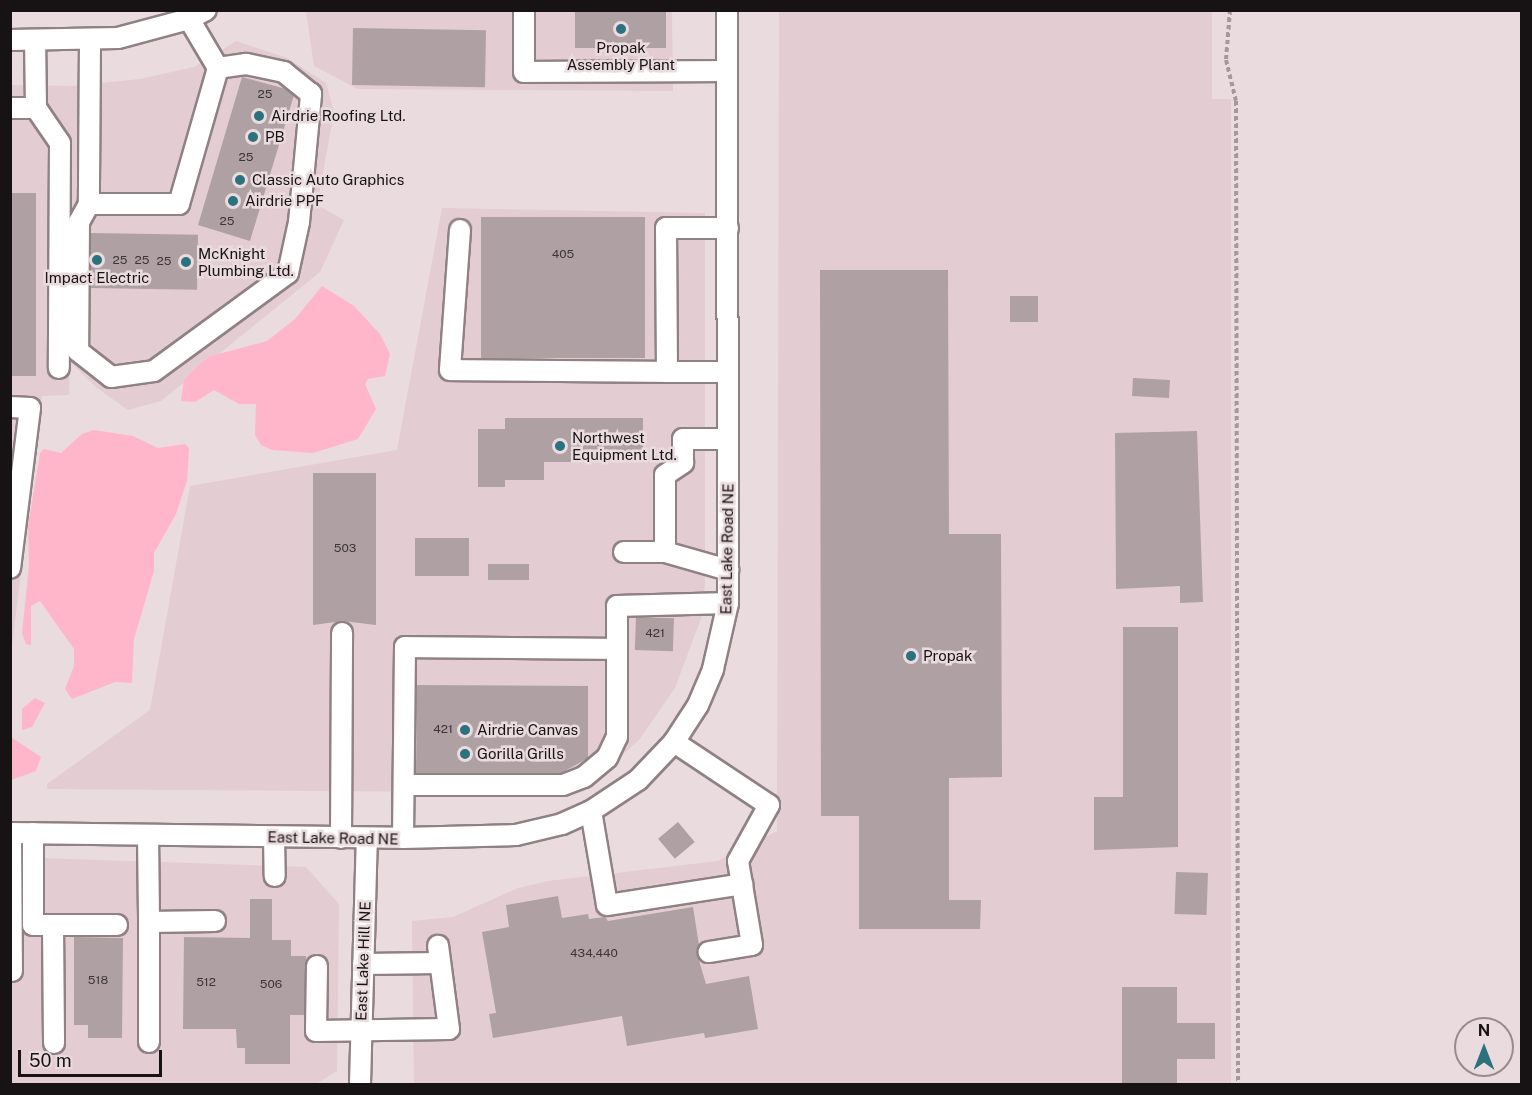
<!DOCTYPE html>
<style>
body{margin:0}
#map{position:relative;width:1532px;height:1095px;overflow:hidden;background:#eadbde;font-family:"Public Sans",sans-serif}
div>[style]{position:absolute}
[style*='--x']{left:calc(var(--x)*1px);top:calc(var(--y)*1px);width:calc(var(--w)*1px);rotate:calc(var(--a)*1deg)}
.built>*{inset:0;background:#e3ccd2}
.green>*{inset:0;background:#ffb6ca}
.building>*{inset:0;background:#afa0a4;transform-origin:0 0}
.path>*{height:4px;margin-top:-2px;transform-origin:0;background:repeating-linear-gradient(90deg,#a3989a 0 4.5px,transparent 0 7.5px)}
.roads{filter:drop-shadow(2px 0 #8f8184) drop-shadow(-2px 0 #8f8184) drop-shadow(0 2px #8f8184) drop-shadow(0 -2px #8f8184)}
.minor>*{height:20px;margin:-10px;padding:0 10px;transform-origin:10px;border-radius:10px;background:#fff}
.dots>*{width:16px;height:16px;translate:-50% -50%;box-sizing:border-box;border:3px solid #eadbde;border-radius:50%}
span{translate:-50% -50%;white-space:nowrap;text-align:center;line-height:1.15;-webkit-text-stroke:5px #eadbde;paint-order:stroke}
.number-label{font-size:12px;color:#3d3637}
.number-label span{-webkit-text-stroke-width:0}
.poi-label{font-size:15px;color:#171213}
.left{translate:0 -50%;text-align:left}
.street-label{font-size:15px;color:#171213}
.frame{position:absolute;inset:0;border:12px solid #171213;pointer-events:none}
.north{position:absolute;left:1454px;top:1017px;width:60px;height:60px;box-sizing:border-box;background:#eadbde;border:2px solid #968b8d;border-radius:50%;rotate:0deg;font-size:16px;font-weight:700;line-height:24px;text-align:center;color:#171213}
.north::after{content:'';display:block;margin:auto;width:21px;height:27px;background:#2b727e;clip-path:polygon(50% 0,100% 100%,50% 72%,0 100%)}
.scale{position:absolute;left:18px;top:1050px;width:144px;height:27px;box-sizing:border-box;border:3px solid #171213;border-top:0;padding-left:8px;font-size:18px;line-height:21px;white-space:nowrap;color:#171213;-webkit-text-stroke:4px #eadbde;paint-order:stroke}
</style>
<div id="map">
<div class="built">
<i style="clip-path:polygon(306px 11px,672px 11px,673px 91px,358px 89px,314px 66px)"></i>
<i style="clip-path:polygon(779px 11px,1212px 11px,1212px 99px,1231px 99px,1231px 1084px,414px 1084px,412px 921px,453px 917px,518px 888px,548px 881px,718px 861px,777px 831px)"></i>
<i style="clip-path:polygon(236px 41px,287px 58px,326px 83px,334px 112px,317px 205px,344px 220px,320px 272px,161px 401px,128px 410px,97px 388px,70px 362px,69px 395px,42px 396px,11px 655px,11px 85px,71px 86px,140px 79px,194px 67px)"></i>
<i style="clip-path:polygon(442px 208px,705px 213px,705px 583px,702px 616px,675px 688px,639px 740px,597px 777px,563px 793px,47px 789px,47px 784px,150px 710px,190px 486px,397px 450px)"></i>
<i style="clip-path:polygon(11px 857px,306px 867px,339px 904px,337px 1071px,316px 1084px,11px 1084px)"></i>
</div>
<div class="green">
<i style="clip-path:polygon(322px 286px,354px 306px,380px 334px,390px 354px,385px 376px,368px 379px,365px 384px,376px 409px,358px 439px,313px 453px,272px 450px,261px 445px,255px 435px,256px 404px,239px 404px,214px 390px,195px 402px,181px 401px,184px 380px,201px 363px,211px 356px,267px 341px,295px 319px)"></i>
<i style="clip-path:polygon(94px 430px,133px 436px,158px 448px,185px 444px,189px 448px,187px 481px,176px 514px,154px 553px,154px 571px,134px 639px,132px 683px,115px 682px,72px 699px,65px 689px,74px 666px,74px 649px,40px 601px,31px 606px,31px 645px,26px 644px,22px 633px,29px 566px,28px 526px,40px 453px,44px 449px,61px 453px,82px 434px)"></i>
<i style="clip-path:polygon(35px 698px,45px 703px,32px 727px,22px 730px,22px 709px)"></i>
<i style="clip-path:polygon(11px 737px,41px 757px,36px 771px,11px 780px)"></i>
</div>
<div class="building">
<i style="left:575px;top:10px;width:91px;height:38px"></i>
<i style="left:353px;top:28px;width:133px;height:57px;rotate:1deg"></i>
<i style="clip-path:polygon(242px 77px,286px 89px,294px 95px,250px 241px,198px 225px)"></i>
<i style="left:10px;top:193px;width:26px;height:183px"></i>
<i style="left:481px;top:217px;width:164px;height:141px"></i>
<i style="left:91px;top:233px;width:107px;height:55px;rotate:1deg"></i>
<i style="clip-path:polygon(820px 270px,948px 270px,949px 534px,1001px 534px,1002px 777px,949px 778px,949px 900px,981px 900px,980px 929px,859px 929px,859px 816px,821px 816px)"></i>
<i style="left:1038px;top:296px;width:26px;height:28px;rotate:90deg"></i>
<i style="left:1133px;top:378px;width:37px;height:18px;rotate:3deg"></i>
<i style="clip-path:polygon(505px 418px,643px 418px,643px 462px,544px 462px,544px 480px,505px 480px,505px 487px,478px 487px,478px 429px,505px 429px)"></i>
<i style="clip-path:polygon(1197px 431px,1203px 602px,1180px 603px,1180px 586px,1116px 589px,1115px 433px)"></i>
<i style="clip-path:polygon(313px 473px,376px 473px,376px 625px,343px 621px,313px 625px)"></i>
<i style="left:469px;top:538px;width:38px;height:54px;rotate:90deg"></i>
<i style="left:488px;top:564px;width:41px;height:16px"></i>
<i style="left:636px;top:617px;width:38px;height:33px;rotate:2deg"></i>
<i style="clip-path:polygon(1123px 627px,1178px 627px,1178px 847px,1094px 850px,1094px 797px,1123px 797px)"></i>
<i style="clip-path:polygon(417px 685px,588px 686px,588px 758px,561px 773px,416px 773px)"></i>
<i style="left:678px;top:822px;width:26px;height:26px;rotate:50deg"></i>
<i style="left:1176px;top:872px;width:32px;height:42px;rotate:2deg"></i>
<i style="clip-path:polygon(558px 896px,562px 918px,588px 914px,589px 919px,605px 917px,608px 921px,693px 907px,699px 945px,697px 954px,706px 984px,749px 976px,758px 1029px,705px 1038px,704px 1033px,627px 1046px,622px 1016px,493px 1038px,489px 1014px,496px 1013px,482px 932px,509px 927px,506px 905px)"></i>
<i style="clip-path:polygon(250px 899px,272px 899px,272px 940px,291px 940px,291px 956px,306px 956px,304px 1015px,290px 1015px,290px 1064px,245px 1064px,245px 1048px,237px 1048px,236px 1029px,183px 1029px,184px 937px,250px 938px)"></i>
<i style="clip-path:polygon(74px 937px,123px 938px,122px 1038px,88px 1038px,88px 1025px,74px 1025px)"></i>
<i style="clip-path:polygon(1122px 987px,1177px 987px,1177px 1023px,1215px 1023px,1215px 1059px,1177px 1059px,1177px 1084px,1122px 1084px)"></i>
</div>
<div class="path">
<i style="--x:1230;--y:10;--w:50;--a:94.6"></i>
<i style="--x:1226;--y:60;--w:42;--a:76.3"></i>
<i style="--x:1236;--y:101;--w:983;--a:89.88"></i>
</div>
<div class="roads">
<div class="minor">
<i style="--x:524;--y:10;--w:62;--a:90"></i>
<i style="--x:524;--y:72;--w:203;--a:-0.3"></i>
<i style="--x:10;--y:40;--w:108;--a:-1.1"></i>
<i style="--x:118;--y:38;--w:73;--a:-15"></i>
<i style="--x:189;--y:19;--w:19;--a:-28"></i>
<i style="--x:90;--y:41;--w:163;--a:90.4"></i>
<i style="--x:89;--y:204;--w:90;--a:0"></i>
<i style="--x:179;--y:204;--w:141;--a:-74"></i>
<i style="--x:218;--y:68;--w:57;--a:-120.6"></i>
<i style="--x:10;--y:108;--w:26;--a:0"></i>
<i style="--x:36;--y:108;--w:68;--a:-90.8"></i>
<i style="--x:36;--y:108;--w:42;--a:55.6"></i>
<i style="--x:60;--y:143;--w:225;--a:90.3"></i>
<i style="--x:89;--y:204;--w:21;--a:119"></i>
<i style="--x:79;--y:222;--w:129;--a:90.4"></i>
<i style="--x:78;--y:351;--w:42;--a:38.2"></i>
<i style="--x:111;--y:377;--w:43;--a:-7.9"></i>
<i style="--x:154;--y:371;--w:166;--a:-36.2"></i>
<i style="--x:288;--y:273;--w:52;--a:-77.8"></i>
<i style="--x:299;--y:222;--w:129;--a:-84.6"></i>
<i style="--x:311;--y:94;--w:35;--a:-141"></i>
<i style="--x:284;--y:72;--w:39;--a:-168"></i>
<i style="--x:246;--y:64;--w:28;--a:172"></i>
<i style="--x:728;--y:228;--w:62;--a:180"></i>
<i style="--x:666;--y:228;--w:144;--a:89.6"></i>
<i style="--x:667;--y:372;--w:61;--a:0"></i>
<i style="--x:460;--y:230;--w:140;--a:94.1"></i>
<i style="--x:450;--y:370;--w:217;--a:0.5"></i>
<i style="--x:10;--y:407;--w:20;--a:3"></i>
<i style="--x:30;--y:408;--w:161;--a:97.1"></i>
<i style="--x:624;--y:552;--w:41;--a:0"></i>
<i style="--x:665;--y:552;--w:66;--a:15.9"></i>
<i style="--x:665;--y:552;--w:77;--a:-90"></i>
<i style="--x:665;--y:475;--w:22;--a:-34"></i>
<i style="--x:683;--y:463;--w:24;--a:-90"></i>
<i style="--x:683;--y:439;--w:45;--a:0"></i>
<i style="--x:674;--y:742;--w:114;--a:33.6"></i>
<i style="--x:769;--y:805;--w:64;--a:119"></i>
<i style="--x:738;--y:861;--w:85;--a:80.5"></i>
<i style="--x:752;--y:945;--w:44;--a:170.8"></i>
<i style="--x:404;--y:785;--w:159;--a:0"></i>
<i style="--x:563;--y:785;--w:22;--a:-21"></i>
<i style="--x:584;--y:777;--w:30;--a:-40"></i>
<i style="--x:607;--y:758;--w:23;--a:-65"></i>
<i style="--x:617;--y:737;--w:131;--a:-90"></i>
<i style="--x:617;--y:606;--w:111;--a:-1.5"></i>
<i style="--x:591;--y:811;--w:95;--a:80.3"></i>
<i style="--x:607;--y:905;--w:137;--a:-8.8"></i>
<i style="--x:10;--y:833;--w:393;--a:0.7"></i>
<i style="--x:403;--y:838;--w:113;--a:-1.5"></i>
<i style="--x:516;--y:835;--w:47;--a:-13.4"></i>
<i style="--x:562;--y:824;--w:32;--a:-24"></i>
<i style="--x:591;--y:811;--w:56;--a:-33.4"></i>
<i style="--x:638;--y:780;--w:52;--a:-46.5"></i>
<i style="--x:674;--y:742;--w:44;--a:-57"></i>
<i style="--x:698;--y:705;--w:39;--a:-67"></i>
<i style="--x:713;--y:669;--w:68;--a:-77.2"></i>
<i style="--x:728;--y:603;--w:593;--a:-90.1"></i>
<i style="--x:11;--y:833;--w:138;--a:89.6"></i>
<i style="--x:33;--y:833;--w:92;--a:90"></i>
<i style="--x:33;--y:925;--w:84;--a:0"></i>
<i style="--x:148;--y:835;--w:87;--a:89.3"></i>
<i style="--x:149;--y:922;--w:66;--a:-0.9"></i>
<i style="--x:274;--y:837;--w:39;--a:89"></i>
<i style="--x:341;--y:838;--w:205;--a:-89.7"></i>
<i style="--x:403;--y:838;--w:191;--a:-89.4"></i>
<i style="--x:405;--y:647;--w:212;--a:0.5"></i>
<i style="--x:53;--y:925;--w:118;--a:89.5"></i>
<i style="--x:363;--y:964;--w:77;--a:-0.7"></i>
<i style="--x:317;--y:966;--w:65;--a:90.9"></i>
<i style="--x:316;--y:1031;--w:133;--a:-0.9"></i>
<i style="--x:449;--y:1029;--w:84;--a:-97.5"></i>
<i style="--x:149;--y:1042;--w:120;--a:-90"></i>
<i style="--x:360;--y:1084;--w:246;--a:-88.4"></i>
</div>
</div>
<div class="dots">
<i style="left:621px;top:29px;background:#2b727e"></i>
<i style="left:259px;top:116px;background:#2b727e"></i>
<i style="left:253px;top:137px;background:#2b727e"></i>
<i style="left:240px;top:180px;background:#2b727e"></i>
<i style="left:233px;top:201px;background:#2b727e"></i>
<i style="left:97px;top:260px;background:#2b727e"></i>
<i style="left:186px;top:262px;background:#2b727e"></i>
<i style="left:560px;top:446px;background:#2b727e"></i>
<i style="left:911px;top:656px;background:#2b727e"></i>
<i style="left:465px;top:730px;background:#2b727e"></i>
<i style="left:465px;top:754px;background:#2b727e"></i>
</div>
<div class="number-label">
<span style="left:265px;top:95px">25</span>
<span style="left:246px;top:158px">25</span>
<span style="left:227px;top:222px">25</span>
<span style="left:563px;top:255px">405</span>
<span style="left:120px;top:261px">25</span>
<span style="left:142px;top:261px">25</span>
<span style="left:164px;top:262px">25</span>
<span style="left:345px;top:549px">503</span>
<span style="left:655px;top:634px">421</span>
<span style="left:443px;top:730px">421</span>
<span style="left:594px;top:954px">434,440</span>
<span style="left:98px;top:981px">518</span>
<span style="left:206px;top:983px">512</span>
<span style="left:271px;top:985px">506</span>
</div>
<div class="poi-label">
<span style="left:621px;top:56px">Propak<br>Assembly Plant</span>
<span class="left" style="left:271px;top:116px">Airdrie Roofing Ltd.</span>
<span class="left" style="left:265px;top:137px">PB</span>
<span class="left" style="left:252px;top:180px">Classic Auto Graphics</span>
<span class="left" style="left:245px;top:201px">Airdrie PPF</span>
<span class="left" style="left:198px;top:262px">McKnight<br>Plumbing Ltd.</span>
<span style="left:97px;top:278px">Impact Electric</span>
<span class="left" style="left:572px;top:446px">Northwest<br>Equipment Ltd.</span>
<span class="left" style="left:923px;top:656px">Propak</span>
<span class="left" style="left:477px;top:730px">Airdrie Canvas</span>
<span class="left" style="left:477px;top:754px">Gorilla Grills</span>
</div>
<div class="street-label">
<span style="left:727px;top:549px;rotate:-89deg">East Lake Road NE</span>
<span style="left:333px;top:838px;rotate:1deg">East Lake Road NE</span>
<span style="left:363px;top:961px;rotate:-88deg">East Lake Hill NE</span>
</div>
<div class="frame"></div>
<div class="north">N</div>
<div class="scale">50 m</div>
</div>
